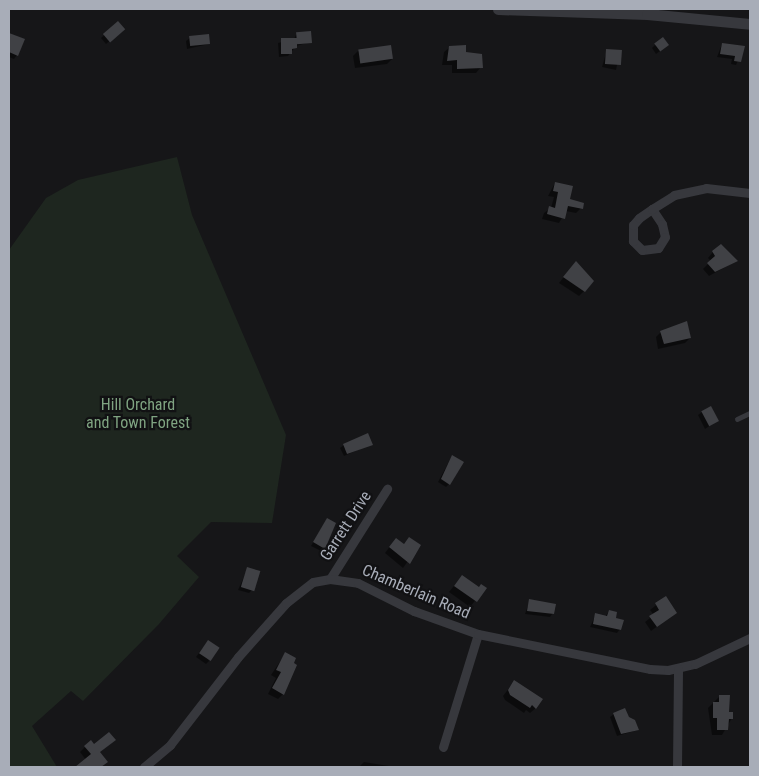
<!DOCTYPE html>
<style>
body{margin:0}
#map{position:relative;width:759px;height:776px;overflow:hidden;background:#161618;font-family:"Roboto Condensed",sans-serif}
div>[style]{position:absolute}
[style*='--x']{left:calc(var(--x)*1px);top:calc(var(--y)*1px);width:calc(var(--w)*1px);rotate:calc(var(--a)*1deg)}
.green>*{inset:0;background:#1e261f}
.shadow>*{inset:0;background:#0007}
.building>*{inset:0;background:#404145;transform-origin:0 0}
.service>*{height:4.5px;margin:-2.25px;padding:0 2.25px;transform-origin:2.25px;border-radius:2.25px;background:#37383d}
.minor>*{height:9px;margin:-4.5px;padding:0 4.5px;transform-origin:4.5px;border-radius:4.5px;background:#37383d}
.tertiary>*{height:11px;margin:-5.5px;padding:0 5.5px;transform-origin:5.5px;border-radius:5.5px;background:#37383d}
span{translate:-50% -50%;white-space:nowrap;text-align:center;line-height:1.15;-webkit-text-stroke:4.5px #111113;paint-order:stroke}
.park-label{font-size:16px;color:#7fa381}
.street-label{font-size:16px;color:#a8adb8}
.frame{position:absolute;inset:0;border:10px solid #a8adb8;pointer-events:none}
</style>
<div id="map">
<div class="green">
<i style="clip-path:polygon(177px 157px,192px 215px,286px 435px,272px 523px,211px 522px,177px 556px,199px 577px,159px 624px,83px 701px,71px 691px,32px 726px,57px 767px,9px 767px,9px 250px,46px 198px,78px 180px)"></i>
</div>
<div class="shadow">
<i style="clip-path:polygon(118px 23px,120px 32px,106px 44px,101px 38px)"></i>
<i style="clip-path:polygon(297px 33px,310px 42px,296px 46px,288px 56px,279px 57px,278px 43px,294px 39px)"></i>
<i style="clip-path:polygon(9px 34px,17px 55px,14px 59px,9px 57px)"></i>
<i style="clip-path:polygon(190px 38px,209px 44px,187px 49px,186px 41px)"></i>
<i style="clip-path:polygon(722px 44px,744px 47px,736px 65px,731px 64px,732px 59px,717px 57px)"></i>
<i style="clip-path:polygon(655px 45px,664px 48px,656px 54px,652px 48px)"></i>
<i style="clip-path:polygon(450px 47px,465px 53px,481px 67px,476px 73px,452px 73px,452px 65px,442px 65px,444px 52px)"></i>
<i style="clip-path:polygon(607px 50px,620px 51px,616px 70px,602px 67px)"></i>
<i style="clip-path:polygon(358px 51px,392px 59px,387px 64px,355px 68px,353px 56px)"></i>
<i style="clip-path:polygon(555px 183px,568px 200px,581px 208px,576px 213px,566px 211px,559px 223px,542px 219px,544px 213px,551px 208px,554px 197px,548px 196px)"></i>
<i style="clip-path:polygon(713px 252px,736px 261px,709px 276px,703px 269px,711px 261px,708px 258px)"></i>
<i style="clip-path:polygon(571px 268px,584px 291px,579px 296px,559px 283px)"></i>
<i style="clip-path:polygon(661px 332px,690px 338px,685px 343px,658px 349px,656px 337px)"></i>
<i style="clip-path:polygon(702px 412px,717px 421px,705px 429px,698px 415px)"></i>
<i style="clip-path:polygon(371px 444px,344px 456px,340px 448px,344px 445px)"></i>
<i style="clip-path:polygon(452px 456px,449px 484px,446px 487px,438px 482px)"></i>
<i style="clip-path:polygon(327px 519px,324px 548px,321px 551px,311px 546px)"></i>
<i style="clip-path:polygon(409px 538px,419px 546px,403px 568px,385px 553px,391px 545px,403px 545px)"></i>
<i style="clip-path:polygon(248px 568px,252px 590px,249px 593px,238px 590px)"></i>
<i style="clip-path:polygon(462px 576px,479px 588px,485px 588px,470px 607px,449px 592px)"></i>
<i style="clip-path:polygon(665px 598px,675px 613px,651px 631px,645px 622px,654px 615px,650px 610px)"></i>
<i style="clip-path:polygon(530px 600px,553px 613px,550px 617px,525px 614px)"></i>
<i style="clip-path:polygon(609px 611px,620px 629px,617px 633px,590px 627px,596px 614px,605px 617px)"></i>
<i style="clip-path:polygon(205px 645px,209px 661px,206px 664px,196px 657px)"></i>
<i style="clip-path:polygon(285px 654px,283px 694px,278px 699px,268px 694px,276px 678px,271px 675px)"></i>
<i style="clip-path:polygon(514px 682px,536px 708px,530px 713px,526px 710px,524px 713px,505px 700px,503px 696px)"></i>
<i style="clip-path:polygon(720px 696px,732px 718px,722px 735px,712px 735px,708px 708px)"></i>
<i style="clip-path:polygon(614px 714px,628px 718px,638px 730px,617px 736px,610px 717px)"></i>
<i style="clip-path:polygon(85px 747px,99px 753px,107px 761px,101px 767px,78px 767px,86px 760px,80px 752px)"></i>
<i style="clip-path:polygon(364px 762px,395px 767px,359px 767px)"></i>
</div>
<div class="building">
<i style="left:118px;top:21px;width:11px;height:20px;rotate:49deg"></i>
<i style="left:311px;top:31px;width:12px;height:15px;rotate:85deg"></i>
<i style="clip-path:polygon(9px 33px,25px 39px,18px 56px,9px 52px)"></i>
<i style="left:209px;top:34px;width:10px;height:20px;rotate:84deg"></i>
<i style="left:663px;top:37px;width:10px;height:11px;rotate:53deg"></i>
<i style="clip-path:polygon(281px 38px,297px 38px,297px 48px,292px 49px,292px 54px,281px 54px)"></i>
<i style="clip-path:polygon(722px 43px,745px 46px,741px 62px,734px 61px,735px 56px,720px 54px)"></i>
<i style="left:391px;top:45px;width:14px;height:33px;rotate:82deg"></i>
<i style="clip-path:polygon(466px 45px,466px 52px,482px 54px,483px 68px,457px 69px,457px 60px,447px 61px,449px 46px)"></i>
<i style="left:606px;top:49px;width:16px;height:15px;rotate:4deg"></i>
<i style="clip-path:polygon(555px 182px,573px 186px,570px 199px,584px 203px,583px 209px,568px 206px,565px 219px,547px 214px,549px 206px,555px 208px,558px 192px,553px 191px)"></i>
<i style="clip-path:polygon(721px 244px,738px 261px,715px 272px,707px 263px,715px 256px,712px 251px)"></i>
<i style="clip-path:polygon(576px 261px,594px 281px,585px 292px,563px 277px)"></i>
<i style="clip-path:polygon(687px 321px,691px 338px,664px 344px,660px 331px)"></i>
<i style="left:711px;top:406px;width:17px;height:11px;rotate:62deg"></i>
<i style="clip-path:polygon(368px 433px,373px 445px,347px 454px,343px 444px)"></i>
<i style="clip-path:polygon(452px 455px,464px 462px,450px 485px,441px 479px)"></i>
<i style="clip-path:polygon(327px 518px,336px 523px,325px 549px,313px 542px)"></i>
<i style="clip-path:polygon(409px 537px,421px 545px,410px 564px,389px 547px,396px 538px,404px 544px)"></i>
<i style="left:247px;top:567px;width:14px;height:21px;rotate:17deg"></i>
<i style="clip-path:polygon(462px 575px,479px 587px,481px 584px,487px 588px,477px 602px,454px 586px)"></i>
<i style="clip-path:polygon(666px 596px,677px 613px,657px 627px,649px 616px,659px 610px,655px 603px)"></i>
<i style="clip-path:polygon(529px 599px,556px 604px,554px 614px,527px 611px)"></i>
<i style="clip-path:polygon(609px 610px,617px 612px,616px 618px,624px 620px,621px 630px,593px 624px,595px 613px,607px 616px)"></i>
<i style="left:208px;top:640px;width:14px;height:16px;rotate:34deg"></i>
<i style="clip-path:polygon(285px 652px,296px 658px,294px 663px,297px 665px,284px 695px,272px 688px,281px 672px,276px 670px)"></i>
<i style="clip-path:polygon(514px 680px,543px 699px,536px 709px,532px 705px,530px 708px,510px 695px,508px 690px)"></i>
<i style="clip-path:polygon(719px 695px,730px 695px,729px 712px,733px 712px,733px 719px,729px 719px,728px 730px,717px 730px,717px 718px,713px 718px,713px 702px,719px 702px)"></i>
<i style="clip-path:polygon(625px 708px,629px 717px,635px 720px,639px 730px,621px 734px,613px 713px)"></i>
<i style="clip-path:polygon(109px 732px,116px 740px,100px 752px,108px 762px,101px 767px,75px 767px,91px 754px,84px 746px,91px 740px,94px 744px)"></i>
</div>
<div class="service">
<i style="--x:737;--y:419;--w:14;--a:-25"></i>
</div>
<div class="minor">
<i style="--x:652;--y:209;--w:18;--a:56"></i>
<i style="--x:662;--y:224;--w:13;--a:77"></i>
<i style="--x:665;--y:237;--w:13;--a:122"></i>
<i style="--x:658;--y:248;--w:16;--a:173"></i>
<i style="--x:642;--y:250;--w:13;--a:-135"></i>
<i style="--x:633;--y:241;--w:16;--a:-90"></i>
<i style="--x:633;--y:225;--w:9;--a:-49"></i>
<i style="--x:639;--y:218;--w:16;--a:-35"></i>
<i style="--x:652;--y:209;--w:26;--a:-32"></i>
<i style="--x:674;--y:195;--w:33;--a:-12"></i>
<i style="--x:706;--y:188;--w:44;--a:6.5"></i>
<i style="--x:330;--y:579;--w:107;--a:-57.7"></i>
<i style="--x:443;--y:747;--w:118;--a:-72.8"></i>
<i style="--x:144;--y:767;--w:34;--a:-40"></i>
<i style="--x:170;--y:745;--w:111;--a:-52.3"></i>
<i style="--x:238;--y:657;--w:72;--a:-48.4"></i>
<i style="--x:286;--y:603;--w:34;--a:-38"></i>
<i style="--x:313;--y:582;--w:17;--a:-10"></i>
<i style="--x:330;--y:579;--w:28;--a:8"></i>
<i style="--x:358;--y:583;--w:63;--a:26.6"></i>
<i style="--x:414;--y:611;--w:68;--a:19.8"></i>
<i style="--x:478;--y:634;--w:176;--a:11.5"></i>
<i style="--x:650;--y:669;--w:18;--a:3"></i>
<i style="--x:668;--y:670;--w:28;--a:-13"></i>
<i style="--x:695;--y:664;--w:61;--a:-25.3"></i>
<i style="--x:677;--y:767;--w:98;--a:-89.4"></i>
</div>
<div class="tertiary">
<i style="--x:498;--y:9;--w:149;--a:1.9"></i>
<i style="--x:647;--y:14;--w:103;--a:5.5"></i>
</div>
<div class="park-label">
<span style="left:138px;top:414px">Hill Orchard<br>and Town Forest</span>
</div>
<div class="street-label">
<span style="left:346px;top:526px;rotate:-57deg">Garrett Drive</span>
<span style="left:416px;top:592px;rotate:23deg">Chamberlain Road</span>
</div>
<div class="frame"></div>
</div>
